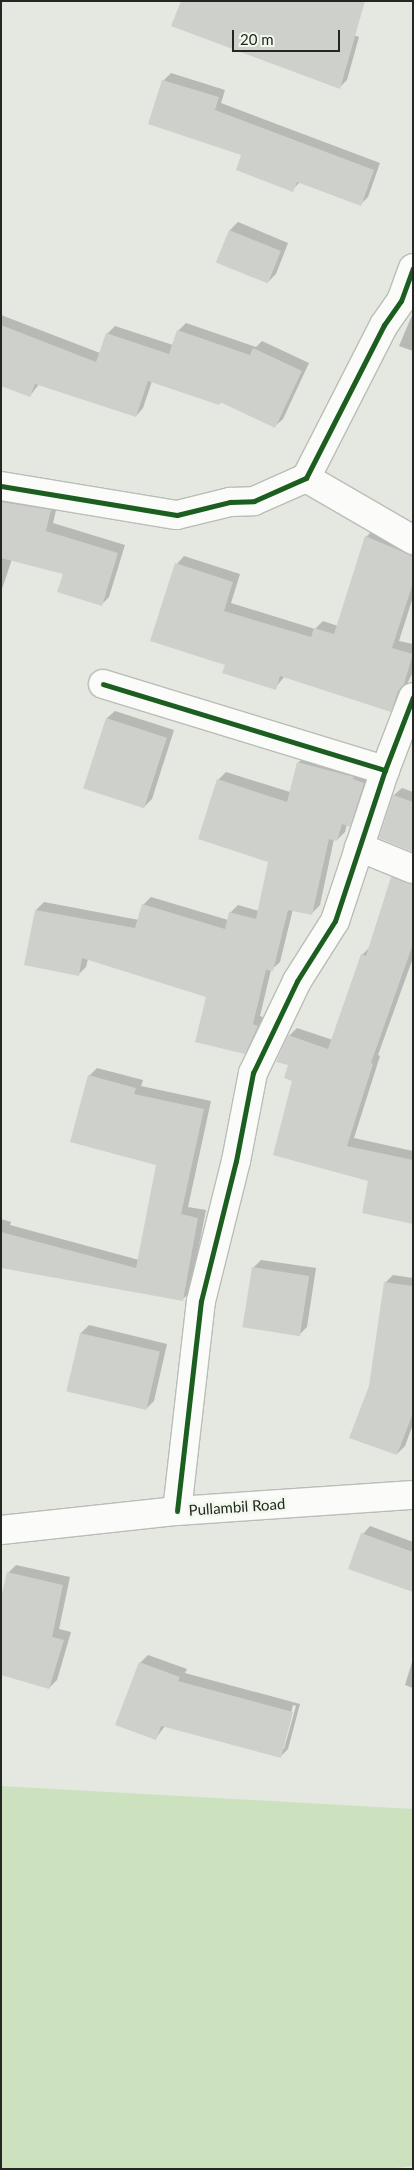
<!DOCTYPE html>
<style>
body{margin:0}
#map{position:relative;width:414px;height:2170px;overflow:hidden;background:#e4e8e1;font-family:Lato,sans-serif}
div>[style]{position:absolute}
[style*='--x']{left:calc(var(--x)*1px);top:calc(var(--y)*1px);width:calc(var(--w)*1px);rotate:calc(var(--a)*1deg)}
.green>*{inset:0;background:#cce1be}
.shadow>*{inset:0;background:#0003}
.building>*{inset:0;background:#ced1cb;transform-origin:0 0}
.roads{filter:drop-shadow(1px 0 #babdb7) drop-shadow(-1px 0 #babdb7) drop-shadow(0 1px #babdb7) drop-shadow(0 -1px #babdb7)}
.street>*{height:28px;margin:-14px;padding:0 14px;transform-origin:14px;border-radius:14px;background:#fbfcfa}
.cycleway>*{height:5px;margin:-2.5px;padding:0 2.5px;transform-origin:2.5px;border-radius:2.5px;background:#1b5e20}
span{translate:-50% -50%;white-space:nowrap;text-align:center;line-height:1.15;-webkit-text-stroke:5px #f1f8ec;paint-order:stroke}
.street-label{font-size:15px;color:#232621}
.frame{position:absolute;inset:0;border:2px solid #232621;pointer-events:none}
.scale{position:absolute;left:232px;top:30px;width:108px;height:22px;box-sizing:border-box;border:2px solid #232621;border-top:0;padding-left:6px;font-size:15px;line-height:18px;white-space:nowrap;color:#232621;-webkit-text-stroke:4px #f1f8ec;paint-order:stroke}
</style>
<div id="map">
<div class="green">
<i style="clip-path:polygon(1px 1786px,413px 1809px,413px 2166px,386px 2169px,1px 2169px)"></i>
</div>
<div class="shadow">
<i style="clip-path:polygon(266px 1px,359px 37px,347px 80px,339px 88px)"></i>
<i style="clip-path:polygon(171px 73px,225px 90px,221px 103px,380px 163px,368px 197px,360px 205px,300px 182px,292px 190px,243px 154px,150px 124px,164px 80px)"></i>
<i style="clip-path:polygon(238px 222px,288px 243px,276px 274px,268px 282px,217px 261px,230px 230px)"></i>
<i style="clip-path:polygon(413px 313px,413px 351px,399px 346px)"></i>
<i style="clip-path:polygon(1px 315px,100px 353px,107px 334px,115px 326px,173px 345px,178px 331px,186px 323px,256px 347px,262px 341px,309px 363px,283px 419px,275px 426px,222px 401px,219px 404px,152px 381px,143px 408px,136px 416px,39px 384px,30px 396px,1px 385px)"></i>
<i style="clip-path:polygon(1px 491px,58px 502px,53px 523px,125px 545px,109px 597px,102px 604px,64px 573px,12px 559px,1px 592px)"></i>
<i style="clip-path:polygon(374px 529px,413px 546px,413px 597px,399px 641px,413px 644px,413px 672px,398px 702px,390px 710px,285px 676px,275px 688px,226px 664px,177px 564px,184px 556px,240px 574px,231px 603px,315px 629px,323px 621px,338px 626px,366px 537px)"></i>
<i style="clip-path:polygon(115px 711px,174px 730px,152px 799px,144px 807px,107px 718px)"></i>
<i style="clip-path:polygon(306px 755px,371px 775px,357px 818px,349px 825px,347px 824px,345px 832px,337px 840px,334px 839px,320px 905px,312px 913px,293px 909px,280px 962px,271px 970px,260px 1016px,265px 1018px,252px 1045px,244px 1053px,208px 996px,88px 959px,86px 967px,78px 975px,36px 910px,44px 902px,139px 920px,143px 905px,151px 897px,228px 920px,230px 913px,238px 905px,259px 911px,270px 861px,218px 780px,226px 772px,290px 792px,298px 763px)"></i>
<i style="clip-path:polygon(402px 788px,413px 792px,413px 851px,381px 837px,394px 795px)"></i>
<i style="clip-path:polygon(400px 870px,413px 874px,413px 958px,378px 1055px,380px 1056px,354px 1138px,413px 1151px,413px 1222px,370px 1180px,294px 1080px,290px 1064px,289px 1036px,297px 1028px,333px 1040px,362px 955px,370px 947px,392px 878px)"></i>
<i style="clip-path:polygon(97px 1068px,143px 1080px,141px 1086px,211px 1101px,188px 1207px,206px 1210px,190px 1292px,182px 1300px,1px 1266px,1px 1219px,11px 1222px,10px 1225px,139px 1260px,158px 1164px,89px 1076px)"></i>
<i style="clip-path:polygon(261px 1260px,316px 1268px,307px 1327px,299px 1335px,253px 1268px)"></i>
<i style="clip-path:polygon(393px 1275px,413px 1278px,413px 1424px,405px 1446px,397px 1454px,370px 1386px,385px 1283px)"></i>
<i style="clip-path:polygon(89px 1325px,167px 1344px,154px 1401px,146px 1409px,67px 1390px,81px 1333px)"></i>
<i style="clip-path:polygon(370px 1526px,413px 1542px,413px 1563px,350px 1568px,363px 1534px)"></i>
<i style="clip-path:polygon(16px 1565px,70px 1577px,59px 1629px,71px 1632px,57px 1680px,49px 1688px,8px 1573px)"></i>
<i style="clip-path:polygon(evenodd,148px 1655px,187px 1669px,185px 1673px,300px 1704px,288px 1749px,280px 1757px,165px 1726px,156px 1738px,140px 1663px,148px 1655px,293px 1705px,296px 1706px,284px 1749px,282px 1749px,293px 1705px)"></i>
<i style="clip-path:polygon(413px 1659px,413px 1688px,405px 1685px)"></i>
</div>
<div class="building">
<i style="clip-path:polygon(181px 1px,365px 1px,340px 89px,171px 26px)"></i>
<i style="clip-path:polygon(162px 80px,219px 97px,215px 110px,374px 170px,361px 206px,297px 182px,293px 192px,236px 170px,241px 155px,148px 124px)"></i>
<i style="left:229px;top:230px;width:56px;height:35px;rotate:22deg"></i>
<i style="clip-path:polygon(1px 325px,96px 362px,106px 333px,169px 354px,177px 330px,250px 355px,253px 348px,302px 371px,275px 428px,220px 402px,219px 405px,148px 381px,136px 417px,35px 384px,30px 397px,1px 386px)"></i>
<i style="clip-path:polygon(1px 502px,51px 510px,46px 531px,118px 553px,102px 606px,57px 592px,63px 574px,1px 558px)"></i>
<i style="clip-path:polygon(365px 536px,413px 556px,413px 583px,392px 648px,413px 654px,404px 684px,398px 691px,391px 712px,280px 676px,276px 690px,222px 673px,225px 665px,150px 641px,175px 563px,233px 582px,224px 611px,311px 637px,314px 628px,334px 634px)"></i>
<i style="left:106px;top:718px;width:64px;height:74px;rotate:18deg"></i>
<i style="clip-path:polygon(297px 762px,354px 777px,353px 779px,364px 783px,350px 827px,342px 824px,337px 841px,329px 839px,312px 915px,288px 910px,273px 971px,266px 970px,253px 1024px,258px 1026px,245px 1054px,195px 1042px,206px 997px,82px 958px,79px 976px,24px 965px,35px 910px,135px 928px,142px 904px,225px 929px,229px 912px,256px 919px,268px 862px,198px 839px,217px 779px,287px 802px)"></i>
<i style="clip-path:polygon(393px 795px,413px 802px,413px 852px,379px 838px)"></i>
<i style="clip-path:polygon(391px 877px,413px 884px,413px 944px,371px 1063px,373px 1064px,347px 1146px,413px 1160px,413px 1224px,362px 1213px,368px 1181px,273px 1155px,292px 1081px,284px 1078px,288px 1065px,276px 1062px,288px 1035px,328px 1049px,361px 954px,366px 956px)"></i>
<i style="clip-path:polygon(88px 1075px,136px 1088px,134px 1094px,204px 1109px,181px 1214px,198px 1218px,183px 1301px,1px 1268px,1px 1232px,136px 1268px,156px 1165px,70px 1142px)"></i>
<i style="left:252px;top:1267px;width:58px;height:61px;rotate:9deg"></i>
<i style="clip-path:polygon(384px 1282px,413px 1286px,413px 1413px,397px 1455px,349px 1438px,369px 1386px)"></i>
<i style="left:80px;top:1333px;width:82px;height:60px;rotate:13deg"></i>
<i style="clip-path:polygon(361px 1533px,413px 1552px,413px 1592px,348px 1569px)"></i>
<i style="clip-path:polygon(7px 1572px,63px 1585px,52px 1637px,64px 1640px,49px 1689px,1px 1675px,1px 1598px)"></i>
<i style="clip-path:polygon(139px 1662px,180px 1677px,178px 1681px,293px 1712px,281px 1758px,161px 1726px,156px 1740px,115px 1725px)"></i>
</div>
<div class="roads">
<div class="street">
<i style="--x:306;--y:478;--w:124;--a:30.1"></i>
<i style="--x:1;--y:486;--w:178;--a:9.4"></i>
<i style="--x:177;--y:515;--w:55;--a:-13.8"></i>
<i style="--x:230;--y:502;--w:24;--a:-2"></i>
<i style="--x:254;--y:501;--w:57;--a:-23.9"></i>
<i style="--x:306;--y:478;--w:172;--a:-63"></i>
<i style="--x:384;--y:325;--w:29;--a:-55"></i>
<i style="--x:401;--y:301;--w:35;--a:-70"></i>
<i style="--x:103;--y:684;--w:295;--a:17"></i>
<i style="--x:359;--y:847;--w:58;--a:22.2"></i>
<i style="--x:177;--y:1511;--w:211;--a:-83.5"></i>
<i style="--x:201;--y:1301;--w:144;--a:-76"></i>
<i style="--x:236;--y:1161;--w:90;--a:-79.1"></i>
<i style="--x:253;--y:1073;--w:102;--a:-64.4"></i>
<i style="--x:297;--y:981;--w:71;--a:-57.7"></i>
<i style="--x:335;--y:921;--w:159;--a:-71.7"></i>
<i style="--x:385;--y:770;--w:78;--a:-69"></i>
<i style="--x:1;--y:1530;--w:177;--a:-6.2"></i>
<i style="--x:177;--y:1511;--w:237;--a:-3.9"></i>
</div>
</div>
<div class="cycleway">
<i style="--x:1;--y:486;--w:178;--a:9.4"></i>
<i style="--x:177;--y:515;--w:55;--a:-13.8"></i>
<i style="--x:230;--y:502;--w:24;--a:-2"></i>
<i style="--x:254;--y:501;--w:57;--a:-23.9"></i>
<i style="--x:306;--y:478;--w:172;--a:-63"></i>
<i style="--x:384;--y:325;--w:29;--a:-55"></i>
<i style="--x:401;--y:301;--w:35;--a:-70"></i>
<i style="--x:103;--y:684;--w:295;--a:17"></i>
<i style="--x:177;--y:1511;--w:211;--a:-83.5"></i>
<i style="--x:201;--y:1301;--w:144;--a:-76"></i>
<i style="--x:236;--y:1161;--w:90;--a:-79.1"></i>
<i style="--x:253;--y:1073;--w:102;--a:-64.4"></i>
<i style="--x:297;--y:981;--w:71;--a:-57.7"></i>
<i style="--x:335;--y:921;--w:159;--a:-71.7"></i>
<i style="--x:385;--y:770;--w:78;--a:-69"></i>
</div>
<div class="street-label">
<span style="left:237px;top:1507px;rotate:-4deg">Pullambil Road</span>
</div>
<div class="frame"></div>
<div class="scale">20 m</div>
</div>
